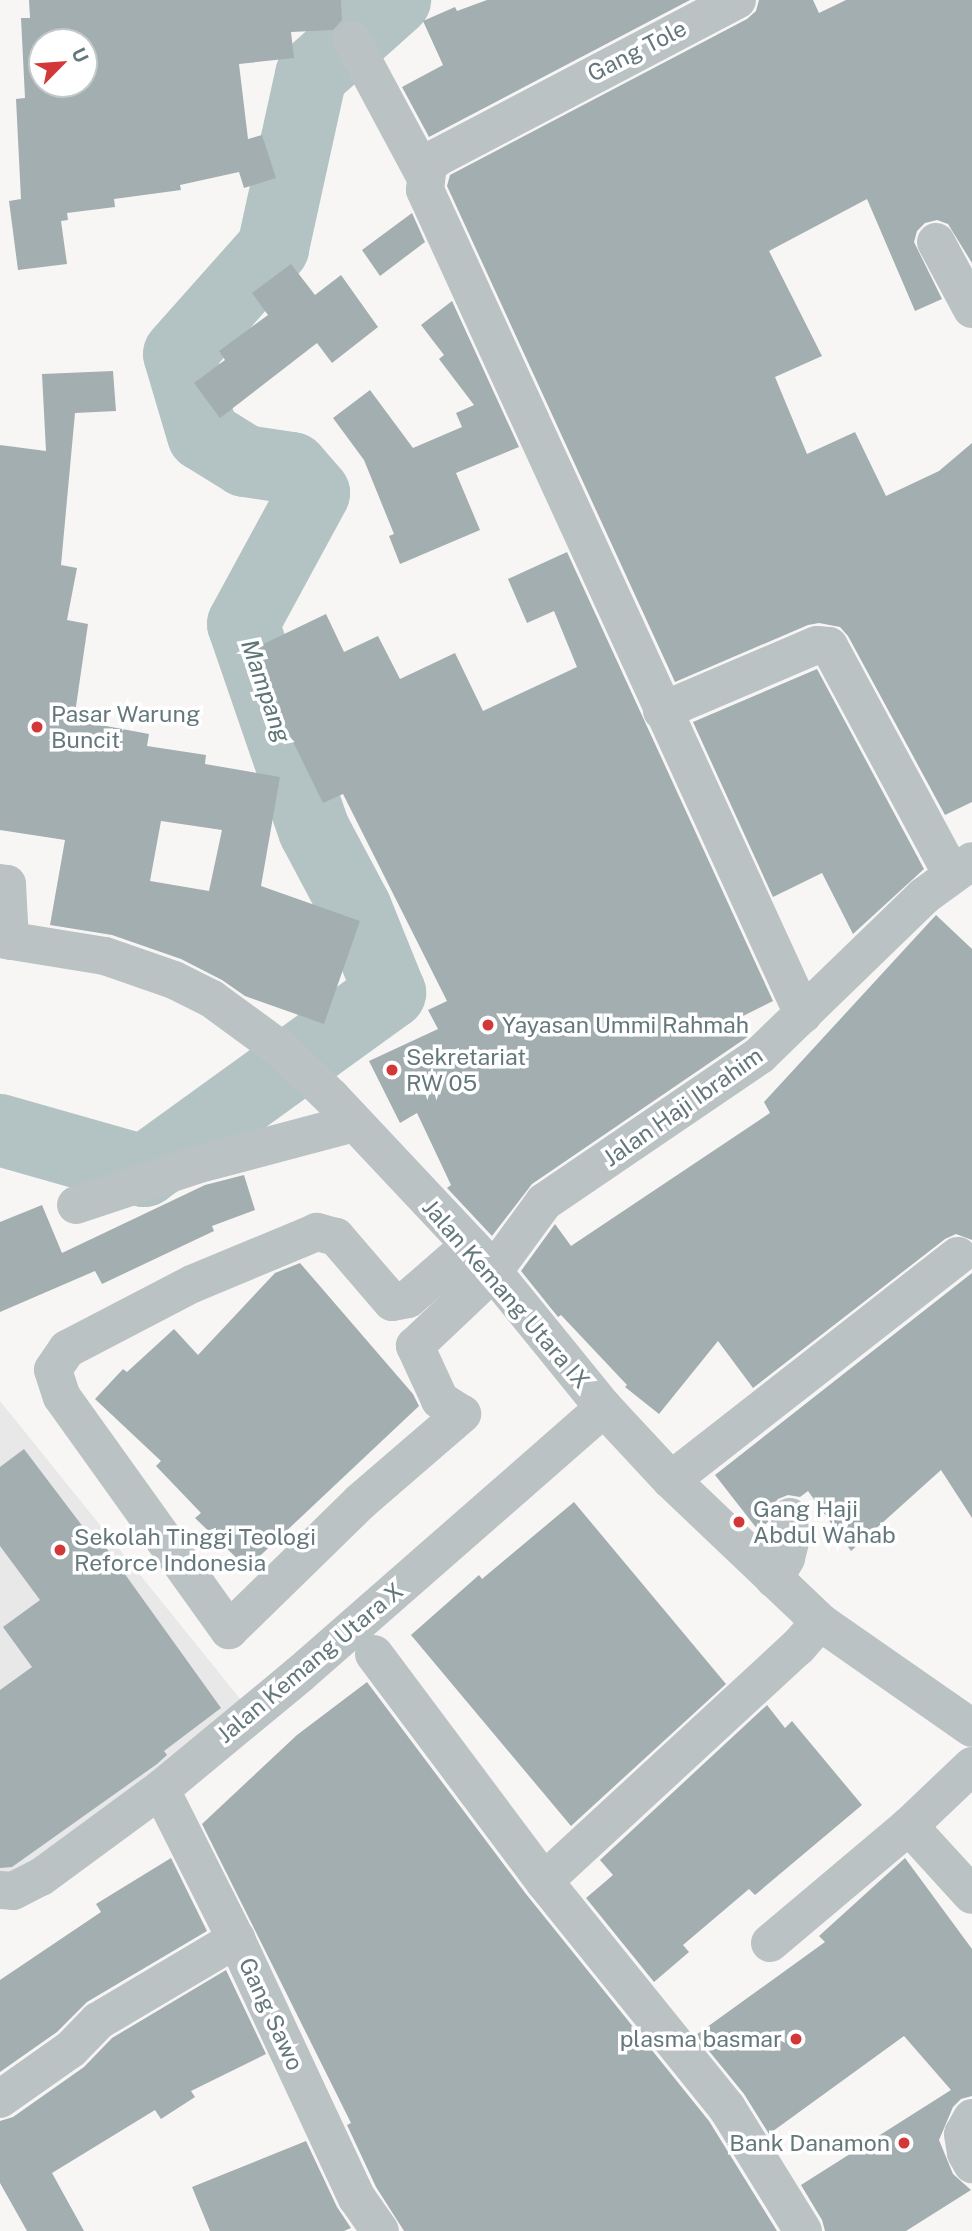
<!DOCTYPE html>
<style>
body{margin:0}
#map{position:relative;width:972px;height:2231px;overflow:hidden;background:#f7f6f4;font-family:"Public Sans",sans-serif}
div>[style]{position:absolute}
[style*='--x']{left:calc(var(--x)*1px);top:calc(var(--y)*1px);width:calc(var(--w)*1px);rotate:calc(var(--a)*1deg)}
.built>*{inset:0;background:#e7e8e7}
.river>*{height:72px;margin:-36px;padding:0 36px;transform-origin:36px;border-radius:36px;background:#b3c3c3}
.building>*{inset:0;background:#a3aeb0}
.minor>*{height:38px;margin:-19px;padding:0 19px;transform-origin:19px;border-radius:19px;background:#bbc2c3}
.dots>*{width:19px;height:19px;translate:-50% -50%;box-sizing:border-box;border:4px solid #fff;border-radius:50%}
span{translate:-50% -50%;white-space:nowrap;text-align:center;line-height:1.15;-webkit-text-stroke:7px #fff;paint-order:stroke}
.street-label{font-size:23px;color:#64787c}
.poi-label{font-size:23px;color:#64787c}
.left{translate:0 -50%;text-align:left}
.right{translate:-100% -50%;text-align:right}
.water-label{font-size:24px;color:#5f7677;font-style:italic}
.north{position:absolute;left:28px;top:28px;width:70px;height:70px;box-sizing:border-box;background:#fff;border:2px solid #c1c9cb;border-radius:50%;rotate:65deg;font-size:19px;font-weight:700;line-height:28px;text-align:center;color:#64787c}
.north::after{content:'';display:block;margin:auto;width:24px;height:32px;background:#d33838;clip-path:polygon(50% 0,100% 100%,50% 72%,0 100%)}
</style>
<div id="map">
<div class="built">
<i style="clip-path:polygon(0 1401px,241px 1700px,0 1897px)"></i>
</div>
<div class="river">
<i style="--x:0;--y:1130;--w:150;--a:15.9"></i>
<i style="--x:144;--y:1171;--w:304;--a:-35.9"></i>
<i style="--x:390;--y:993;--w:91;--a:-112"></i>
<i style="--x:356;--y:909;--w:89;--a:-118"></i>
<i style="--x:314;--y:830;--w:218;--a:-109"></i>
<i style="--x:243;--y:624;--w:149;--a:-61.5"></i>
<i style="--x:314;--y:493;--w:33;--a:-131"></i>
<i style="--x:292;--y:468;--w:48;--a:-171.5"></i>
<i style="--x:245;--y:461;--w:49;--a:-148.2"></i>
<i style="--x:203;--y:435;--w:84;--a:-106.5"></i>
<i style="--x:179;--y:354;--w:142;--a:-48.4"></i>
<i style="--x:273;--y:248;--w:177;--a:-77.6"></i>
<i style="--x:311;--y:75;--w:113;--a:-41.8"></i>
</div>
<div class="building">
<i style="clip-path:polygon(evenodd,29px 0,341px 0,342px 20px,333px 30px,291px 32px,294px 58px,239px 64px,248px 139px,262px 135px,276px 178px,244px 188px,239px 172px,180px 185px,181px 190px,114px 199px,115px 207px,67px 213px,68px 220px,61px 221px,67px 264px,18px 270px,9px 201px,21px 199px,16px 99px,25px 98px,21px 18px,30px 18px,29px 0,42px 42px,84px 42px,84px 84px,42px 84px,42px 42px)"></i>
<i style="clip-path:polygon(487px 0,690px 0,429px 137px,402px 87px,443px 65px,423px 21px,455px 7px,457px 11px)"></i>
<i style="clip-path:polygon(759px 0,813px 0,819px 13px,846px 0,972px 0,972px 263px,948px 224px,937px 220px,925px 223px,917px 231px,914px 242px,942px 299px,915px 311px,867px 199px,769px 251px,822px 356px,775px 377px,807px 454px,855px 432px,886px 496px,939px 471px,972px 443px,972px 802px,945px 815px,848px 636px,840px 627px,819px 623px,808px 625px,675px 682px,447px 186px,450px 175px,747px 19px,756px 11px)"></i>
<i style="clip-path:polygon(412px 213px,425px 242px,380px 276px,362px 250px)"></i>
<i style="clip-path:polygon(291px 264px,315px 295px,341px 275px,378px 327px,332px 363px,317px 343px,220px 418px,194px 383px,225px 360px,219px 351px,268px 315px,252px 293px)"></i>
<i style="clip-path:polygon(452px 301px,519px 447px,456px 473px,480px 530px,400px 564px,389px 536px,394px 534px,364px 460px,333px 418px,370px 390px,413px 448px,462px 427px,456px 413px,474px 405px,439px 359px,444px 355px,421px 325px)"></i>
<i style="clip-path:polygon(evenodd,113px 371px,116px 411px,75px 413px,61px 565px,77px 568px,67px 620px,88px 624px,74px 720px,149px 734px,147px 746px,206px 755px,205px 764px,280px 777px,261px 886px,360px 921px,324px 1024px,245px 996px,222px 980px,181px 959px,112px 935px,50px 925px,65px 840px,0 830px,0 445px,46px 451px,42px 374px,113px 371px,161px 821px,222px 830px,209px 891px,150px 881px,161px 821px)"></i>
<i style="clip-path:polygon(567px 552px,773px 1001px,739px 1018px,748px 1036px,746px 1038px,532px 1184px,492px 1236px,447px 1188px,451px 1185px,417px 1113px,400px 1123px,369px 1061px,438px 1029px,428px 1010px,447px 1001px,343px 794px,323px 803px,274px 703px,278px 701px,253px 649px,326px 614px,344px 652px,378px 636px,400px 679px,455px 653px,483px 711px,577px 667px,554px 611px,527px 623px,508px 579px)"></i>
<i style="clip-path:polygon(817px 669px,924px 869px,853px 934px,822px 873px,773px 897px,693px 722px)"></i>
<i style="clip-path:polygon(936px 915px,972px 949px,972px 1240px,956px 1234px,945px 1239px,753px 1388px,718px 1341px,659px 1414px,625px 1387px,627px 1385px,561px 1315px,558px 1317px,521px 1271px,555px 1224px,571px 1246px,770px 1113px,764px 1102px)"></i>
<i style="clip-path:polygon(244px 1175px,255px 1210px,212px 1226px,214px 1231px,102px 1284px,95px 1271px,0 1312px,0 1222px,42px 1205px,62px 1253px,205px 1185px)"></i>
<i style="clip-path:polygon(300px 1263px,413px 1394px,419px 1406px,247px 1568px,195px 1518px,201px 1513px,156px 1466px,161px 1461px,95px 1399px,123px 1369px,127px 1372px,174px 1329px,198px 1355px,275px 1273px)"></i>
<i style="clip-path:polygon(972px 1273px,972px 1518px,941px 1470px,851px 1551px,808px 1491px,800px 1497px,788px 1495px,778px 1499px,770px 1508px,768px 1522px,758px 1530px,715px 1475px)"></i>
<i style="clip-path:polygon(24px 1449px,99px 1548px,104px 1545px,221px 1708px,164px 1751px,167px 1755px,157px 1764px,12px 1867px,0 1868px,0 1690px,32px 1667px,3px 1627px,40px 1600px,0 1546px,0 1467px)"></i>
<i style="clip-path:polygon(574px 1502px,726px 1684px,571px 1826px,411px 1635px,479px 1575px,482px 1579px)"></i>
<i style="clip-path:polygon(367px 1682px,526px 1894px,709px 2121px,777px 2231px,404px 2231px,376px 2187px,347px 2125px,351px 2123px,202px 1824px,297px 1735px)"></i>
<i style="clip-path:polygon(767px 1705px,785px 1728px,792px 1721px,862px 1805px,755px 1895px,749px 1889px,683px 1945px,689px 1952px,654px 1982px,586px 1898px,613px 1875px,600px 1860px)"></i>
<i style="clip-path:polygon(171px 1858px,207px 1931px,87px 2002px,57px 2032px,0 2072px,0 1980px,101px 1912px,96px 1904px)"></i>
<i style="clip-path:polygon(905px 1858px,972px 1949px,972px 2096px,961px 2099px,953px 2107px,939px 2140px,953px 2174px,971px 2190px,906px 2231px,825px 2231px,822px 2220px,801px 2185px,951px 2090px,904px 2036px,769px 2134px,744px 2094px,696px 2035px,825px 1942px,819px 1936px)"></i>
<i style="clip-path:polygon(226px 1970px,266px 2054px,191px 2091px,195px 2097px,161px 2119px,155px 2110px,52px 2173px,84px 2231px,27px 2231px,0 2183px,0 2121px,13px 2117px,84px 2067px,112px 2038px)"></i>
<i style="clip-path:polygon(306px 2141px,337px 2207px,351px 2228px,344px 2231px,210px 2231px,192px 2187px)"></i>
</div>
<div class="minor">
<i style="--x:737;--y:0;--w:338;--a:152.3"></i>
<i style="--x:438;--y:157;--w:13;--a:141"></i>
<i style="--x:428;--y:165;--w:25;--a:97"></i>
<i style="--x:425;--y:190;--w:907;--a:65.36"></i>
<i style="--x:352;--y:40;--w:154;--a:61.8"></i>
<i style="--x:936;--y:242;--w:76;--a:61.8"></i>
<i style="--x:662;--y:711;--w:168;--a:-23.1"></i>
<i style="--x:817;--y:645;--w:12;--a:5"></i>
<i style="--x:829;--y:646;--w:258;--a:61.7"></i>
<i style="--x:0;--y:883;--w:7;--a:8"></i>
<i style="--x:7;--y:884;--w:57;--a:87"></i>
<i style="--x:0;--y:939;--w:106;--a:9.2"></i>
<i style="--x:105;--y:956;--w:73;--a:19.2"></i>
<i style="--x:174;--y:980;--w:42;--a:26.6"></i>
<i style="--x:212;--y:999;--w:88;--a:36.2"></i>
<i style="--x:283;--y:1051;--w:66;--a:43.8"></i>
<i style="--x:331;--y:1097;--w:221;--a:46.8"></i>
<i style="--x:482;--y:1258;--w:193;--a:50.9"></i>
<i style="--x:604;--y:1408;--w:98;--a:47.1"></i>
<i style="--x:671;--y:1480;--w:206;--a:43.6"></i>
<i style="--x:820;--y:1622;--w:185;--a:34.9"></i>
<i style="--x:76;--y:1205;--w:126;--a:-18.4"></i>
<i style="--x:196;--y:1165;--w:163;--a:-14.9"></i>
<i style="--x:470;--y:1245;--w:82;--a:138.9"></i>
<i style="--x:408;--y:1299;--w:16;--a:169"></i>
<i style="--x:392;--y:1302;--w:86;--a:-130.7"></i>
<i style="--x:336;--y:1237;--w:20;--a:-165"></i>
<i style="--x:317;--y:1232;--w:135;--a:157.4"></i>
<i style="--x:192;--y:1284;--w:141;--a:152.5"></i>
<i style="--x:67;--y:1349;--w:25;--a:124"></i>
<i style="--x:53;--y:1370;--w:28;--a:72"></i>
<i style="--x:62;--y:1397;--w:287;--a:54.4"></i>
<i style="--x:229;--y:1630;--w:183;--a:-44.3"></i>
<i style="--x:360;--y:1502;--w:135;--a:-40.8"></i>
<i style="--x:462;--y:1414;--w:26;--a:-148"></i>
<i style="--x:440;--y:1400;--w:60;--a:-114.8"></i>
<i style="--x:415;--y:1346;--w:108;--a:-43.5"></i>
<i style="--x:493;--y:1272;--w:87;--a:-53.9"></i>
<i style="--x:544;--y:1202;--w:261;--a:-34.2"></i>
<i style="--x:760;--y:1055;--w:228;--a:-44.1"></i>
<i style="--x:924;--y:896;--w:59;--a:-36.1"></i>
<i style="--x:671;--y:1480;--w:364;--a:-38"></i>
<i style="--x:774;--y:1579;--w:24;--a:-60"></i>
<i style="--x:786;--y:1558;--w:21;--a:-76"></i>
<i style="--x:791;--y:1538;--w:21;--a:-93"></i>
<i style="--x:374;--y:1654;--w:284;--a:53.2"></i>
<i style="--x:164;--y:1796;--w:160;--a:63.3"></i>
<i style="--x:236;--y:1939;--w:286;--a:65"></i>
<i style="--x:357;--y:2198;--w:40;--a:55.1"></i>
<i style="--x:909;--y:1826;--w:93;--a:47.6"></i>
<i style="--x:0;--y:1890;--w:13;--a:4"></i>
<i style="--x:13;--y:1891;--w:31;--a:-27"></i>
<i style="--x:41;--y:1877;--w:149;--a:-36.3"></i>
<i style="--x:161;--y:1789;--w:180;--a:-39.6"></i>
<i style="--x:300;--y:1674;--w:404;--a:-41.2"></i>
<i style="--x:770;--y:1943;--w:182;--a:-40.1"></i>
<i style="--x:909;--y:1826;--w:87;--a:-43.6"></i>
<i style="--x:0;--y:2099;--w:87;--a:-35.2"></i>
<i style="--x:71;--y:2049;--w:39;--a:-46"></i>
<i style="--x:98;--y:2021;--w:161;--a:-30.7"></i>
<i style="--x:972;--y:2118;--w:18;--a:119"></i>
<i style="--x:963;--y:2134;--w:19;--a:81"></i>
<i style="--x:966;--y:2153;--w:13;--a:61"></i>
<i style="--x:803;--y:2231;--w:145;--a:-121.7"></i>
<i style="--x:727;--y:2108;--w:292;--a:-128.9"></i>
<i style="--x:544;--y:1881;--w:345;--a:-42.7"></i>
<i style="--x:798;--y:1647;--w:33;--a:-49"></i>
</div>
<div class="dots">
<i style="left:37px;top:727px;background:#d33838"></i>
<i style="left:488px;top:1025px;background:#d33838"></i>
<i style="left:392px;top:1070px;background:#d33838"></i>
<i style="left:739px;top:1522px;background:#d33838"></i>
<i style="left:60px;top:1550px;background:#d33838"></i>
<i style="left:796px;top:2039px;background:#d33838"></i>
<i style="left:904px;top:2143px;background:#d33838"></i>
</div>
<div class="street-label">
<span style="left:637px;top:51px;rotate:-27deg">Gang Tole</span>
<span style="left:683px;top:1107px;rotate:-35deg">Jalan Haji Ibrahim</span>
<span style="left:506px;top:1294px;rotate:49deg">Jalan Kemang Utara IX</span>
<span style="left:310px;top:1663px;rotate:-40deg">Jalan Kemang Utara X</span>
<span style="left:271px;top:2014px;rotate:65deg">Gang Sawo</span>
</div>
<div class="poi-label">
<span class="left" style="left:51px;top:727px">Pasar Warung<br>Buncit</span>
<span class="left" style="left:502px;top:1025px">Yayasan Ummi Rahmah</span>
<span class="left" style="left:406px;top:1070px">Sekretariat<br>RW 05</span>
<span class="left" style="left:753px;top:1522px">Gang Haji<br>Abdul Wahab</span>
<span class="left" style="left:74px;top:1550px">Sekolah Tinggi Teologi<br>Reforce Indonesia</span>
<span class="right" style="left:782px;top:2039px">plasma basmar</span>
<span class="right" style="left:890px;top:2143px">Bank Danamon</span>
</div>
<div class="water-label">
<span style="left:266px;top:691px;rotate:71deg">Mampang</span>
</div>
<div class="north">U</div>
</div>
